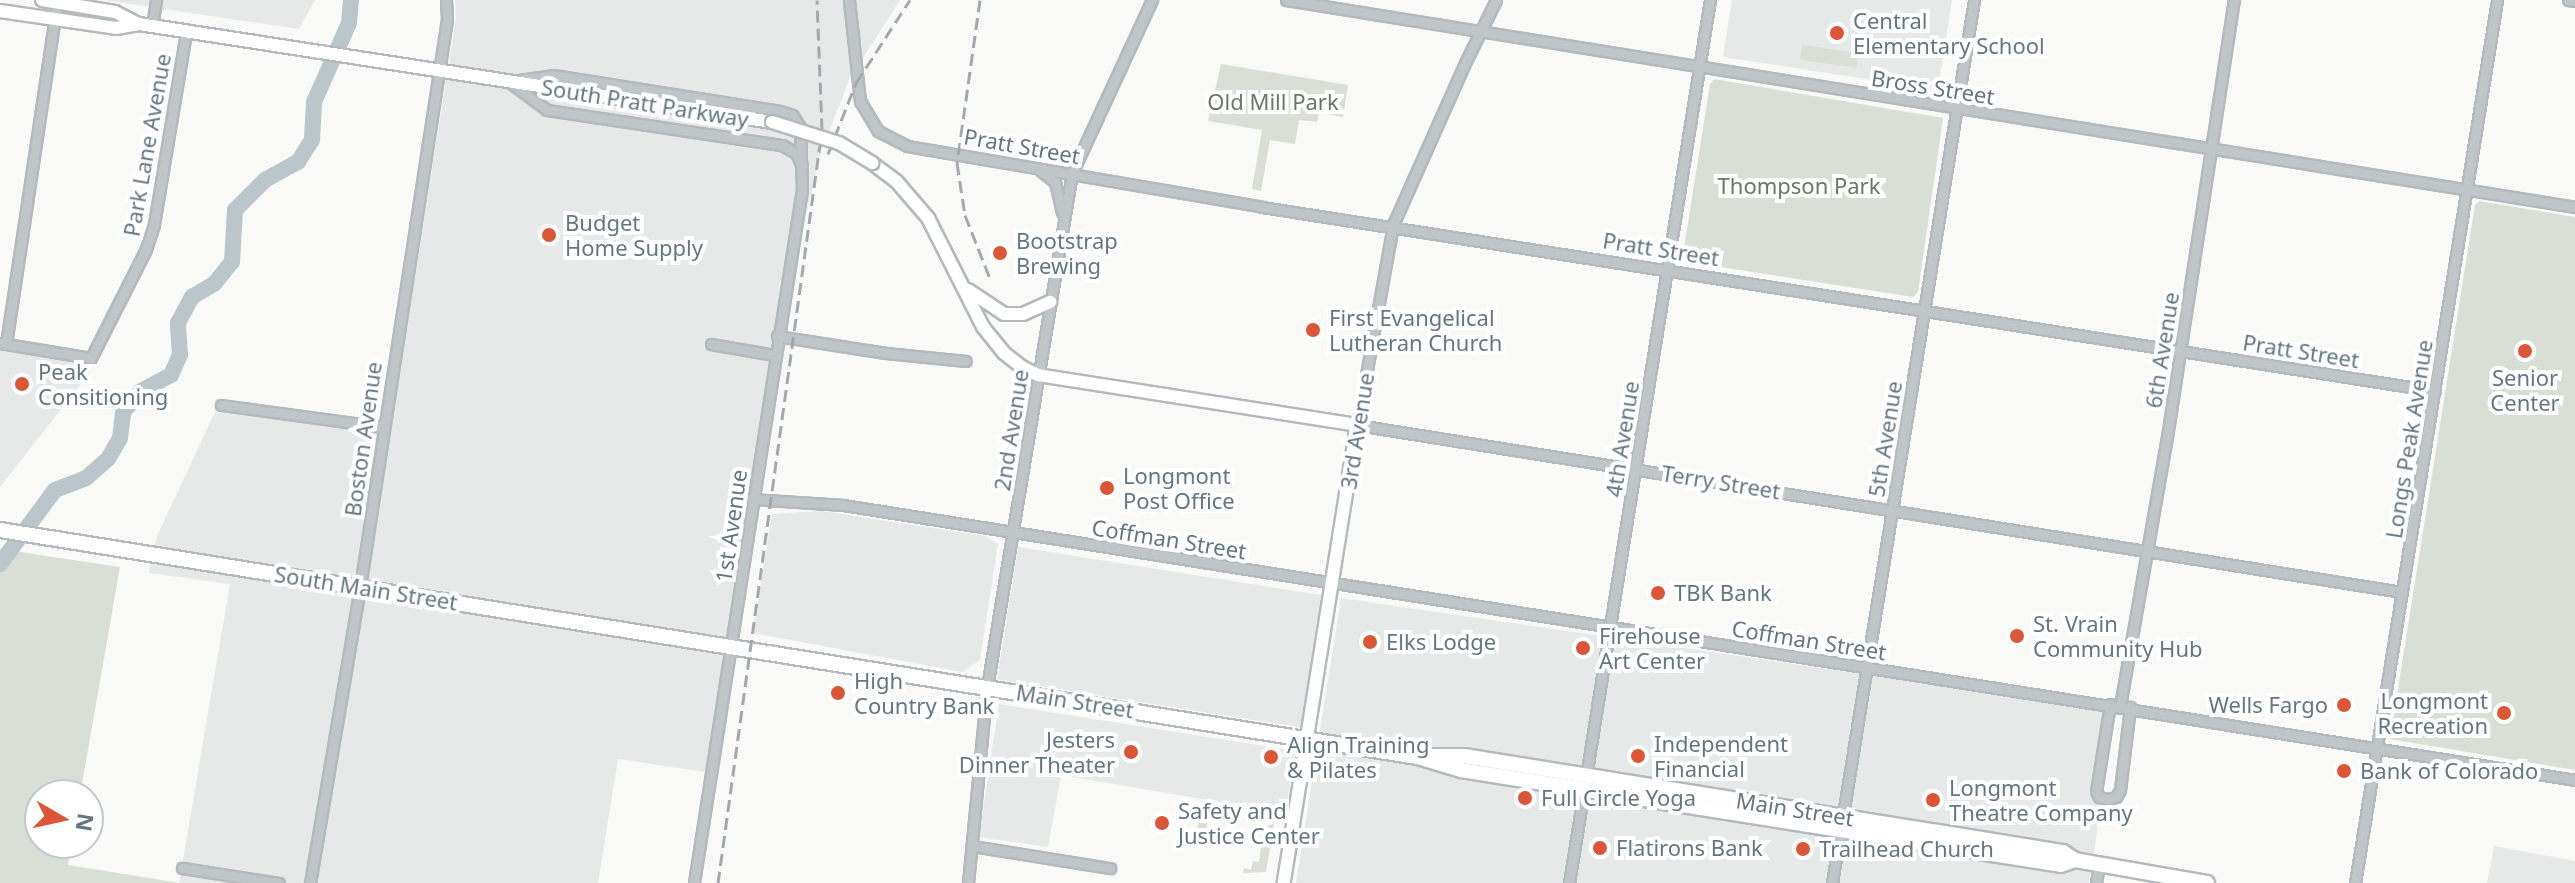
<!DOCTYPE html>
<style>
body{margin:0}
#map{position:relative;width:2575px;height:883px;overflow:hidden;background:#f9f9f7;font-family:"Noto Sans",sans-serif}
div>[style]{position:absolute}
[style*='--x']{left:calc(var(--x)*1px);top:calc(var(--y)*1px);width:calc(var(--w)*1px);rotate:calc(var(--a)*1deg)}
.built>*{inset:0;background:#e7e8e8;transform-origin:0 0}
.green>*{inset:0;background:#d9ded6;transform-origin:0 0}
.river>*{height:16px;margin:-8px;padding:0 8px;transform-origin:8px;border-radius:8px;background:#bac6ca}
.roads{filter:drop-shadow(2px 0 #b4b9bd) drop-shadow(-2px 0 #b4b9bd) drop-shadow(0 2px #b4b9bd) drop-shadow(0 -2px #b4b9bd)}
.minor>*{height:9px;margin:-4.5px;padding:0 4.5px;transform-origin:4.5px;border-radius:4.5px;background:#c0c5c8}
.major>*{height:12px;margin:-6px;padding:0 6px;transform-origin:6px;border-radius:6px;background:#fff}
.highway>*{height:14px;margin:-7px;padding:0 7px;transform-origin:7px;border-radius:7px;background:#fff}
.rail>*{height:3px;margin-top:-1.5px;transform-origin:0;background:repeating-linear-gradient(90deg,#a2a9ae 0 12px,transparent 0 18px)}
.bridges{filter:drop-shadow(2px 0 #b4b9bd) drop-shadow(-2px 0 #b4b9bd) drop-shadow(0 2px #b4b9bd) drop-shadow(0 -2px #b4b9bd)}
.major-bridge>*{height:12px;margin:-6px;padding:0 6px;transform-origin:6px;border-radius:6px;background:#fff}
.dots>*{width:22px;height:22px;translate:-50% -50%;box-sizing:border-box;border:4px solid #fff;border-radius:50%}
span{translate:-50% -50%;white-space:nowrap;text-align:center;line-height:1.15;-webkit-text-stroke:8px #fff;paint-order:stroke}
.poi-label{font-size:22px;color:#667680}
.left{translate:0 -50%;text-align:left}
.right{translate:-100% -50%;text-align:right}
.street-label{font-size:22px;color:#667680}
.park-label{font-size:22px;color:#687964}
.north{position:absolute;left:24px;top:779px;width:80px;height:80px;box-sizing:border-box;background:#fff;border:2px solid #c2c8cc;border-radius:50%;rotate:99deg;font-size:22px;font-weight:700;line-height:32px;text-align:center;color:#667680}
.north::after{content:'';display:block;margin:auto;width:28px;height:36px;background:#da5636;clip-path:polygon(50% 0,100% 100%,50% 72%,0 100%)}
</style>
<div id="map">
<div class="built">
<i style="clip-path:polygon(103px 0,315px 0,299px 29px)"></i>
<i style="clip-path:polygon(455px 0,900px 0,849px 80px,820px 155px,794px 267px,719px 774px,618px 759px,598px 883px,179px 883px,230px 584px,149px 573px,157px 536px,215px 412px,390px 433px,456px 18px)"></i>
<i style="clip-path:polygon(1732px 0,1952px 0,1938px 90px,1723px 57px)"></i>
<i style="clip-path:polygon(0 350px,95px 366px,0 487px)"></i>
<i style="clip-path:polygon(822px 511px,985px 536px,998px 544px,980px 660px,962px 672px,753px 633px,772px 514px)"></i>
<i style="left:1018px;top:547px;width:307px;height:134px;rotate:9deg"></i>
<i style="clip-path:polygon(1341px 598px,2116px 711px,2089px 883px,1296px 883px)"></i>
<i style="clip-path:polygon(999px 704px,1295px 751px,1286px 808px,1283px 813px,1061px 775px,1048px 847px,979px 837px)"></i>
<i style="clip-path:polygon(2494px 846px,2575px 861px,2575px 883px,2487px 883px)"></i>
</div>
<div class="green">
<i style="left:1802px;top:45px;width:57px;height:15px;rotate:8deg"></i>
<i style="clip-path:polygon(1221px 64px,1348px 85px,1343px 117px,1319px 113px,1317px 122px,1299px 120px,1295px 144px,1270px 140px,1261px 191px,1252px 189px,1262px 130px,1208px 121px)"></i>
<i style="clip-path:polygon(1714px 79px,1943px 118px,1918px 292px,1913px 297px,1682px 261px,1710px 84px)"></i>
<i style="clip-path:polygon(2479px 201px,2575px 217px,2575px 770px,2390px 739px,2475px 205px)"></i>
<i style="clip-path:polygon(0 549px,120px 567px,80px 795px,40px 795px,40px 843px,72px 843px,68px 865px,180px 883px,0 883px)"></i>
<i style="clip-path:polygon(1183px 807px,1209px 811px,1204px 844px,1195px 843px,1199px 817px,1182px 814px)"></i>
<i style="clip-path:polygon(1274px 824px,1266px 872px,1243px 873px,1244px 868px,1251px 870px,1253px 861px,1259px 862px,1264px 828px,1259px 827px)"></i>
</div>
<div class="river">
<i style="--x:0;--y:564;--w:92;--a:-53.4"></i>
<i style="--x:55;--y:490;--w:33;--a:-21"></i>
<i style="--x:86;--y:478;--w:29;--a:-41"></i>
<i style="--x:108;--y:459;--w:24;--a:-60"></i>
<i style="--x:120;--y:438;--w:26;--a:-83"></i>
<i style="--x:123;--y:412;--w:28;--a:-49"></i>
<i style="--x:141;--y:391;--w:34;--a:-28"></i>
<i style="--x:171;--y:375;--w:22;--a:-66"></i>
<i style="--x:180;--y:355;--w:32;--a:-94"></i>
<i style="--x:178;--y:323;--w:30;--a:-62"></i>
<i style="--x:192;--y:297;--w:26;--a:-31"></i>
<i style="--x:214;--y:284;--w:28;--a:-51"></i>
<i style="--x:232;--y:262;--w:52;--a:-86.7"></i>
<i style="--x:235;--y:210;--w:42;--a:-45"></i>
<i style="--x:265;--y:180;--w:38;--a:-29"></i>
<i style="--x:298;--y:162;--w:26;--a:-58"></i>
<i style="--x:312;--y:140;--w:38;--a:-87"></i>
<i style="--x:314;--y:102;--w:86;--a:-66.1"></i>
<i style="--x:349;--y:23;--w:23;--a:-85"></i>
</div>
<div class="roads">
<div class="minor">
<i style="--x:849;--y:0;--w:102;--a:83.8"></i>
<i style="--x:860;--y:101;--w:35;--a:59"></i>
<i style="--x:878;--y:131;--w:33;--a:27"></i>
<i style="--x:907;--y:146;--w:360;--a:9.7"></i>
<i style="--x:1262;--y:207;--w:1187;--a:8.91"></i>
<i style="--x:1286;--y:0;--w:1306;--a:9.12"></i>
<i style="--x:1496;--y:0;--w:70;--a:116.2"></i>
<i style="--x:1465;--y:63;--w:177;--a:114"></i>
<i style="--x:1393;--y:225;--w:203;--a:100.2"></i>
<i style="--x:1357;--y:425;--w:1058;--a:9.08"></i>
<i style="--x:2568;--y:0;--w:7;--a:8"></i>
<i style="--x:152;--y:26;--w:26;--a:-81"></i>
<i style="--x:519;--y:80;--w:34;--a:-8"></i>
<i style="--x:553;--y:75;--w:230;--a:9"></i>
<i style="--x:780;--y:111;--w:13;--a:18"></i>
<i style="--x:792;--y:115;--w:14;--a:56"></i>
<i style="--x:800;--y:127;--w:62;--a:88.2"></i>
<i style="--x:802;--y:189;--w:702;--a:98.85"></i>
<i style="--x:508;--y:81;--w:49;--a:36.6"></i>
<i style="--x:547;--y:110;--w:238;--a:8.5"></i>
<i style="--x:782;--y:145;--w:16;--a:30"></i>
<i style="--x:796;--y:153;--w:14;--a:65"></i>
<i style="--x:1041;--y:171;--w:18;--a:38"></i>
<i style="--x:1055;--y:182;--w:31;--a:77"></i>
<i style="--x:777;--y:336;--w:110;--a:8.9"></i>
<i style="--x:886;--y:353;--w:80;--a:5.7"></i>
<i style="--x:0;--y:343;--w:92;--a:9.4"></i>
<i style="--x:91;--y:358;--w:122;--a:-63.2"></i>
<i style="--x:146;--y:249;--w:26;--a:-72"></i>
<i style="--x:154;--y:224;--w:195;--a:-80.5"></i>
<i style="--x:6;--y:344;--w:346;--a:-81.5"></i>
<i style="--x:711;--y:344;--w:64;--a:9.9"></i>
<i style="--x:221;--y:405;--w:163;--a:7.7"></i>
<i style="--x:752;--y:499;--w:91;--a:3.8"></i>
<i style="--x:843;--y:505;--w:1754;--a:9.02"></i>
<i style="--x:2110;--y:704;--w:88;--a:99.1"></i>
<i style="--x:2096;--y:791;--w:7;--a:63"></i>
<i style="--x:2099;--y:797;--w:9;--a:13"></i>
<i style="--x:2108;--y:799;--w:8;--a:-14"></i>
<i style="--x:2116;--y:797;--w:8;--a:-60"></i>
<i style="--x:2120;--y:790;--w:84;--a:-83.1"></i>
<i style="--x:2120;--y:706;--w:273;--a:-80.1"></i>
<i style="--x:2167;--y:437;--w:442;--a:-81.3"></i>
<i style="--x:972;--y:846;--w:140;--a:9.1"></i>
<i style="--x:182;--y:868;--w:98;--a:8.8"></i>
<i style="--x:310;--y:883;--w:300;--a:-80.4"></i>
<i style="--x:360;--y:587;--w:575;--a:-81.29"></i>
<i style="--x:447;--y:19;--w:19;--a:-93"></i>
<i style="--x:968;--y:883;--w:197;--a:-84.5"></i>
<i style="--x:987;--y:687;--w:521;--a:-80.61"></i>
<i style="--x:1072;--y:173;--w:191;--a:-65.2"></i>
<i style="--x:1569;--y:883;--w:894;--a:-80.93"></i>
<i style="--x:1832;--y:883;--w:894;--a:-80.86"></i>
<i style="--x:2096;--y:883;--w:19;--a:-81"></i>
<i style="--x:2355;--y:883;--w:894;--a:-80.86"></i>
</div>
<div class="major">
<i style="--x:42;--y:0;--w:74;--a:9.3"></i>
<i style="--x:115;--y:12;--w:27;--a:27"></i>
<i style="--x:0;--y:11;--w:117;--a:8.3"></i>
<i style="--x:116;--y:28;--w:23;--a:-10"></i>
<i style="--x:139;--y:24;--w:641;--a:8.8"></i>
<i style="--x:872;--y:163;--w:31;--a:37"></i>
<i style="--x:897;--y:182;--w:48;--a:49.3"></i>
<i style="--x:928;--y:218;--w:122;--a:63.2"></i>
<i style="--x:983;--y:327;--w:33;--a:51"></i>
<i style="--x:1004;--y:353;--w:23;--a:38"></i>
<i style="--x:1022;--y:367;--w:18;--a:27"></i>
<i style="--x:1038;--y:375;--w:323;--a:8.9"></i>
<i style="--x:1357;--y:425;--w:464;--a:99.1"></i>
<i style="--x:968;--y:290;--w:43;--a:33.7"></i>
<i style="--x:1004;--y:314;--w:19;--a:0"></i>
<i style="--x:1023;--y:314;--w:30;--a:-24"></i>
</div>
<div class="highway">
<i style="--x:0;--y:530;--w:1436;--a:9.1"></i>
<i style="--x:1418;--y:757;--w:45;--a:16.8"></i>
<i style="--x:1461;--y:770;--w:607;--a:9"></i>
<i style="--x:2061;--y:865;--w:15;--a:-20"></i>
<i style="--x:1430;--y:756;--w:34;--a:0"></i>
<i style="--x:1464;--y:756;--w:607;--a:9.11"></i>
<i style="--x:2063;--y:852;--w:14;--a:34"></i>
<i style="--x:2075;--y:860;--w:134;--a:9.9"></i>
</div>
</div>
<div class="rail">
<i style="--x:980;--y:0;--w:165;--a:98"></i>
<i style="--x:957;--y:163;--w:53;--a:81.3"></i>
<i style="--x:965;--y:215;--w:71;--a:68.5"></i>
<i style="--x:828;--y:154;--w:76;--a:-68.5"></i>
<i style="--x:856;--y:83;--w:99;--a:-57"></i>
<i style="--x:718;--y:883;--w:760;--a:-82.14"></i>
<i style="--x:822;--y:130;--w:130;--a:-92.2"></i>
</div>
<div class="bridges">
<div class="major-bridge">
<i style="--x:772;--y:122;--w:70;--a:17.4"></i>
<i style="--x:839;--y:143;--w:39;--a:31"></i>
</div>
</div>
<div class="dots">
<i style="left:1837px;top:33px;background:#da5636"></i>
<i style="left:549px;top:235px;background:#da5636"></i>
<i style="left:1000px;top:253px;background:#da5636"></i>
<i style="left:1313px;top:330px;background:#da5636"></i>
<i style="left:2525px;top:351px;background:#da5636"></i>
<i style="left:22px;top:384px;background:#da5636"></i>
<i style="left:1107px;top:488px;background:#da5636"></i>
<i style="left:1658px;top:593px;background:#da5636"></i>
<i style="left:2017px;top:636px;background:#da5636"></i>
<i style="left:1370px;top:642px;background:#da5636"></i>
<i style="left:1583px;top:648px;background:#da5636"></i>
<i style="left:838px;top:693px;background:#da5636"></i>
<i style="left:2344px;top:705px;background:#da5636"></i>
<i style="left:2504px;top:713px;background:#da5636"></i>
<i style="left:1131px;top:752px;background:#da5636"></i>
<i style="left:1638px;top:756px;background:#da5636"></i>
<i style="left:1271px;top:757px;background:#da5636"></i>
<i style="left:2344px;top:771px;background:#da5636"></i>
<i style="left:1525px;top:798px;background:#da5636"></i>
<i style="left:1933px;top:800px;background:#da5636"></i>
<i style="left:1162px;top:823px;background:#da5636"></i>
<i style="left:1600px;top:848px;background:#da5636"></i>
<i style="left:1803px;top:849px;background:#da5636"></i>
</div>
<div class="poi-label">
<span class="left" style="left:1853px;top:33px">Central<br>Elementary School</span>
<span class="left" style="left:565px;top:235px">Budget<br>Home Supply</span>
<span class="left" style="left:1016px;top:253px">Bootstrap<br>Brewing</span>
<span class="left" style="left:1329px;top:330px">First Evangelical<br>Lutheran Church</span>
<span class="left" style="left:38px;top:384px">Peak<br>Consitioning</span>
<span style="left:2525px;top:390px">Senior<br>Center</span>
<span class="left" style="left:1123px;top:488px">Longmont<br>Post Office</span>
<span class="left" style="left:1674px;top:593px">TBK Bank</span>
<span class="left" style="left:2033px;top:636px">St. Vrain<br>Community Hub</span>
<span class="left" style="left:1599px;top:648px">Firehouse<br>Art Center</span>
<span class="left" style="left:1386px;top:642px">Elks Lodge</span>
<span class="left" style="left:854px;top:693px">High<br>Country Bank</span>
<span class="right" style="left:2488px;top:713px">Longmont<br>Recreation</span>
<span class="right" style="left:2328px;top:705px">Wells Fargo</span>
<span class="right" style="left:1115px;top:752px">Jesters<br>Dinner Theater</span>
<span class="left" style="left:1654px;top:756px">Independent<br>Financial</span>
<span class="left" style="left:1287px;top:757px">Align Training<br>&amp; Pilates</span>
<span class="left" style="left:2360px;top:771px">Bank of Colorado</span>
<span class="left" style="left:1949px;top:800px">Longmont<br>Theatre Company</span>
<span class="left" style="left:1541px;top:798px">Full Circle Yoga</span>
<span class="left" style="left:1178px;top:823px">Safety and<br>Justice Center</span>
<span class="left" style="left:1616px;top:848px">Flatirons Bank</span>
<span class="left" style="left:1819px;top:849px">Trailhead Church</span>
</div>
<div class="street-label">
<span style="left:1933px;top:87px;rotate:9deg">Bross Street</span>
<span style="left:645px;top:103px;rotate:9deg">South Pratt Parkway</span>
<span style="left:147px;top:145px;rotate:-80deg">Park Lane Avenue</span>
<span style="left:1022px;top:146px;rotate:10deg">Pratt Street</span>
<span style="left:1661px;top:249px;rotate:9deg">Pratt Street</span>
<span style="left:2162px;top:350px;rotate:-81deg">6th Avenue</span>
<span style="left:2301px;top:351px;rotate:9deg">Pratt Street</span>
<span style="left:1011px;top:430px;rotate:-81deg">2nd Avenue</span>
<span style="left:1357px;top:431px;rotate:-81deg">3rd Avenue</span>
<span style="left:363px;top:439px;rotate:-82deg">Boston Avenue</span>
<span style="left:1622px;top:439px;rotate:-81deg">4th Avenue</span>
<span style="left:1885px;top:439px;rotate:-81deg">5th Avenue</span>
<span style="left:2409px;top:439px;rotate:-81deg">Longs Peak Avenue</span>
<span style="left:1721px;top:482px;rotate:9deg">Terry Street</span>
<span style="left:731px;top:526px;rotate:-82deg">1st Avenue</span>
<span style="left:1169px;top:539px;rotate:9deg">Coffman Street</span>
<span style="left:366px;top:588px;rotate:9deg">South Main Street</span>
<span style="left:1809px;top:640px;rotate:9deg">Coffman Street</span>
<span style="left:1075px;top:701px;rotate:9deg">Main Street</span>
<span style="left:1795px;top:809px;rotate:9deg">Main Street</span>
</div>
<div class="park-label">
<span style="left:1273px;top:102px">Old Mill Park</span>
<span style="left:1799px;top:186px">Thompson Park</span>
</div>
<div class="north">N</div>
</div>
